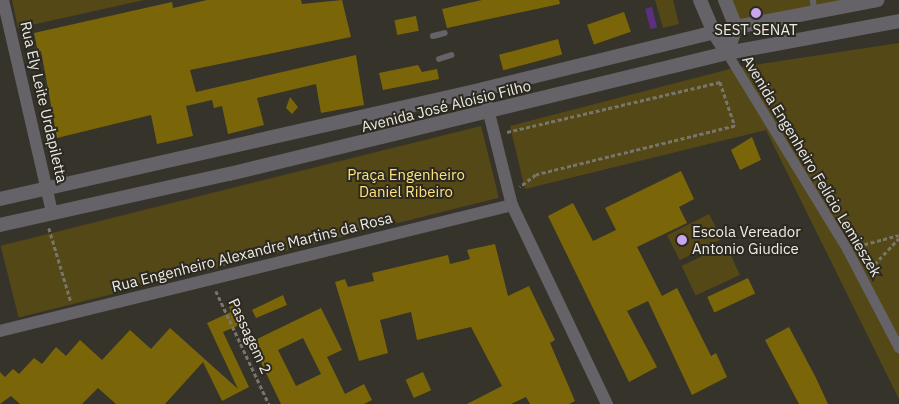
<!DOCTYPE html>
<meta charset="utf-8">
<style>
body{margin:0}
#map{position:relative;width:899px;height:404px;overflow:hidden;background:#36332a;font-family:"IBM Plex Sans",sans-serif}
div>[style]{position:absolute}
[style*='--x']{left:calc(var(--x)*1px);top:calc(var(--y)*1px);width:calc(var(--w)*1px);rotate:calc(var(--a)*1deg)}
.green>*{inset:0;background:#554817;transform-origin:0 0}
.water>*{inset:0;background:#5b317e;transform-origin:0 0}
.building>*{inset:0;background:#7a6609;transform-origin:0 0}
.path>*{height:2.5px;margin-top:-1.25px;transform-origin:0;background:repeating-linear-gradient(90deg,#78756d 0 4px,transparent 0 6.5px)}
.service>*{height:6px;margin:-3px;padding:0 3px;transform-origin:3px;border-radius:3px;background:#656368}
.pedestrian>*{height:10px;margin:-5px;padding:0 5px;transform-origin:5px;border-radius:5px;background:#656368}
.minor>*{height:12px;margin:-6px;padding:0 6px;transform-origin:6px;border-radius:6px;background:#656368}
.tertiary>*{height:14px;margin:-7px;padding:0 7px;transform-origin:7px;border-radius:7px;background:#656368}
.dots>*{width:14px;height:14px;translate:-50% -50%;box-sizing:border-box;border:2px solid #2c2920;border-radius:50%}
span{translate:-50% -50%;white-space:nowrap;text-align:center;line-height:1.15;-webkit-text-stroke:4px #2c2920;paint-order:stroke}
.poi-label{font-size:15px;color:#edebe5}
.left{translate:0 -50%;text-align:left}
.street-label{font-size:15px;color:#edebe5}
.park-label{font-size:15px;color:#fee37c}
</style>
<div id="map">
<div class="green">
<i style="clip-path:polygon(12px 0,144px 0,18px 28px)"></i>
<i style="clip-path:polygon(655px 0,673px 0,679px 24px,663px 28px)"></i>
<i style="clip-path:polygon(731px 0,861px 0,739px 20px)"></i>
<i style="clip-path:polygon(899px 43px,899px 399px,766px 130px,525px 189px,510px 126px,734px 68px)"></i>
<i style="left:481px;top:126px;width:74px;height:495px;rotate:76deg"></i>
<i style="left:709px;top:214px;width:28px;height:47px;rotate:63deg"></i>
<i style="left:726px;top:245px;width:33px;height:49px;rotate:65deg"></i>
</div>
<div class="water">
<i style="left:652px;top:7px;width:21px;height:7px;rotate:76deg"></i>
</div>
<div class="building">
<i style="clip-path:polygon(207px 0,301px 0,302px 4px,342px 0,351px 37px,190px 70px,196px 92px,356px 55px,364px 105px,321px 113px,316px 84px,257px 98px,264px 125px,228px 134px,222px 106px,214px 108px,212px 100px,186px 106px,193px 136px,157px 144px,151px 115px,57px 138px,41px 51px,38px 52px,34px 33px,172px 2px,173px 8px)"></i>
<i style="clip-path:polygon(482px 0,559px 0,560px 4px,447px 28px,442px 9px)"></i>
<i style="left:624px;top:12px;width:21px;height:39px;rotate:71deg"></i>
<i style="left:416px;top:16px;width:15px;height:22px;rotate:79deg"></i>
<i style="left:558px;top:39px;width:16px;height:61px;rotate:75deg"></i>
<i style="clip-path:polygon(418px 65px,422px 72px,437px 69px,439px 79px,383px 90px,379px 73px)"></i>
<i style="clip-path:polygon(290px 97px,298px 107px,292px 114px,286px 108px)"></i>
<i style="clip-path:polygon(752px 137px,761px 160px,740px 170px,731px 150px)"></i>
<i style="clip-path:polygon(681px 171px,694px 199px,679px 207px,687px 223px,637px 247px,662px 296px,677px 288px,711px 356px,716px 353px,727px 377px,692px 395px,648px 301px,627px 311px,657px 367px,629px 382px,548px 216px,573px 203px,593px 241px,616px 230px,605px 208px)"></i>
<i style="clip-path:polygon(495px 244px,508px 296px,529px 286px,555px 340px,550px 343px,575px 401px,569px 404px,530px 404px,526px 397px,511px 404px,467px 404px,502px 386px,471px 327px,417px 340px,411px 312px,380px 320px,388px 353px,359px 361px,335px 282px,345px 279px,348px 287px,374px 281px,372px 273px,448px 255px,450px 264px,470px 259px,467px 250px)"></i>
<i style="left:748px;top:278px;width:17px;height:45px;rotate:65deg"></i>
<i style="clip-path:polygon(283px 295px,287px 305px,256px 318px,252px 310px)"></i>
<i style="clip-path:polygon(239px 303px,247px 322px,223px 332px,249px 387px,222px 401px,203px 362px,165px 404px,116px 404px,98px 388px,82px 404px,20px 404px,11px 396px,0 404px,0 372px,5px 377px,13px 369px,19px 374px,34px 358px,42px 364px,56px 347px,66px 356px,80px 340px,102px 360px,130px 330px,151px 349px,170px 328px,238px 389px,207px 323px,231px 312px,229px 307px)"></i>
<i style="clip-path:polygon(evenodd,321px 308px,342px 350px,327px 357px,345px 394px,364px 384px,372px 400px,364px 404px,281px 404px,251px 342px,321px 308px,303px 338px,321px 374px,296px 386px,278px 350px,303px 338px)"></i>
<i style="clip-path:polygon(789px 327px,816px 378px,828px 404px,799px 404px,765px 340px)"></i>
<i style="left:423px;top:372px;width:20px;height:19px;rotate:66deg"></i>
</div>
<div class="path">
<i style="--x:507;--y:132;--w:219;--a:-13.2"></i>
<i style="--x:720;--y:82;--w:46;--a:71.2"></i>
<i style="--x:735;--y:126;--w:205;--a:166.2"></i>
<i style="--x:536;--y:175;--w:20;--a:143"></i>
<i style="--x:49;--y:228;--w:77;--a:73.4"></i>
<i style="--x:858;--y:246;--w:42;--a:-15"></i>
<i style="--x:870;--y:269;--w:42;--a:-46.9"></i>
<i style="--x:216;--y:291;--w:125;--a:64.9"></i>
</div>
<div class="service">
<i style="--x:813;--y:0;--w:11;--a:85"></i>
<i style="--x:433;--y:36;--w:12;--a:-14"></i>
<i style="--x:439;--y:59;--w:13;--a:-18"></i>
</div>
<div class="pedestrian">
<i style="--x:727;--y:53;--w:230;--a:58.5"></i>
<i style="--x:847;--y:249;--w:112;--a:62.3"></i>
</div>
<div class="minor">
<i style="--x:3;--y:0;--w:218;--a:77"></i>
<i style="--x:483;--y:89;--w:120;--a:76"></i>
<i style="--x:512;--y:205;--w:221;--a:64.5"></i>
<i style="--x:0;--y:331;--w:527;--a:-13.83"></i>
</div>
<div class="tertiary">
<i style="--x:700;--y:0;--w:36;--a:67"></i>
<i style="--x:714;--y:33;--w:24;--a:57"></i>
<i style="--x:725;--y:0;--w:29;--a:68"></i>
<i style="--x:736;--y:27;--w:28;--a:109"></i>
<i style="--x:0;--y:199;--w:495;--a:-12.8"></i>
<i style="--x:483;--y:89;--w:260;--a:-13.8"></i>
<i style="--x:736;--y:27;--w:144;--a:-10.8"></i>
<i style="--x:0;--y:225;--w:235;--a:-12.6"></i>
<i style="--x:229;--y:174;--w:512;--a:-13.66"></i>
<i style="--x:727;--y:53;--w:175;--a:-10.5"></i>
</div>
<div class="dots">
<i style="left:756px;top:13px;background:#c9a5ee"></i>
<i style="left:682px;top:240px;background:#c9a5ee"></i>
</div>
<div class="poi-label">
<span style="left:756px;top:30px">SEST SENAT</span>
<span class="left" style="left:692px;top:240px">Escola Vereador<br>Antonio Giudice</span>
</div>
<div class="street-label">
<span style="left:44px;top:102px;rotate:77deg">Rua Ely Leite Urdapiletta</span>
<span style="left:446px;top:106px;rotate:-14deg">Avenida José Aloísio Filho</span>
<span style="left:812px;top:166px;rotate:59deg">Avenida Engenheiro Felício Lemieszek</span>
<span style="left:252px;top:252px;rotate:-14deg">Rua Engenheiro Alexandre Martins da Rosa</span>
<span style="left:250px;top:336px;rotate:65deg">Passagem 2</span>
</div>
<div class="park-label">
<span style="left:406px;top:183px">Praça Engenheiro<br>Daniel Ribeiro</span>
</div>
</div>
